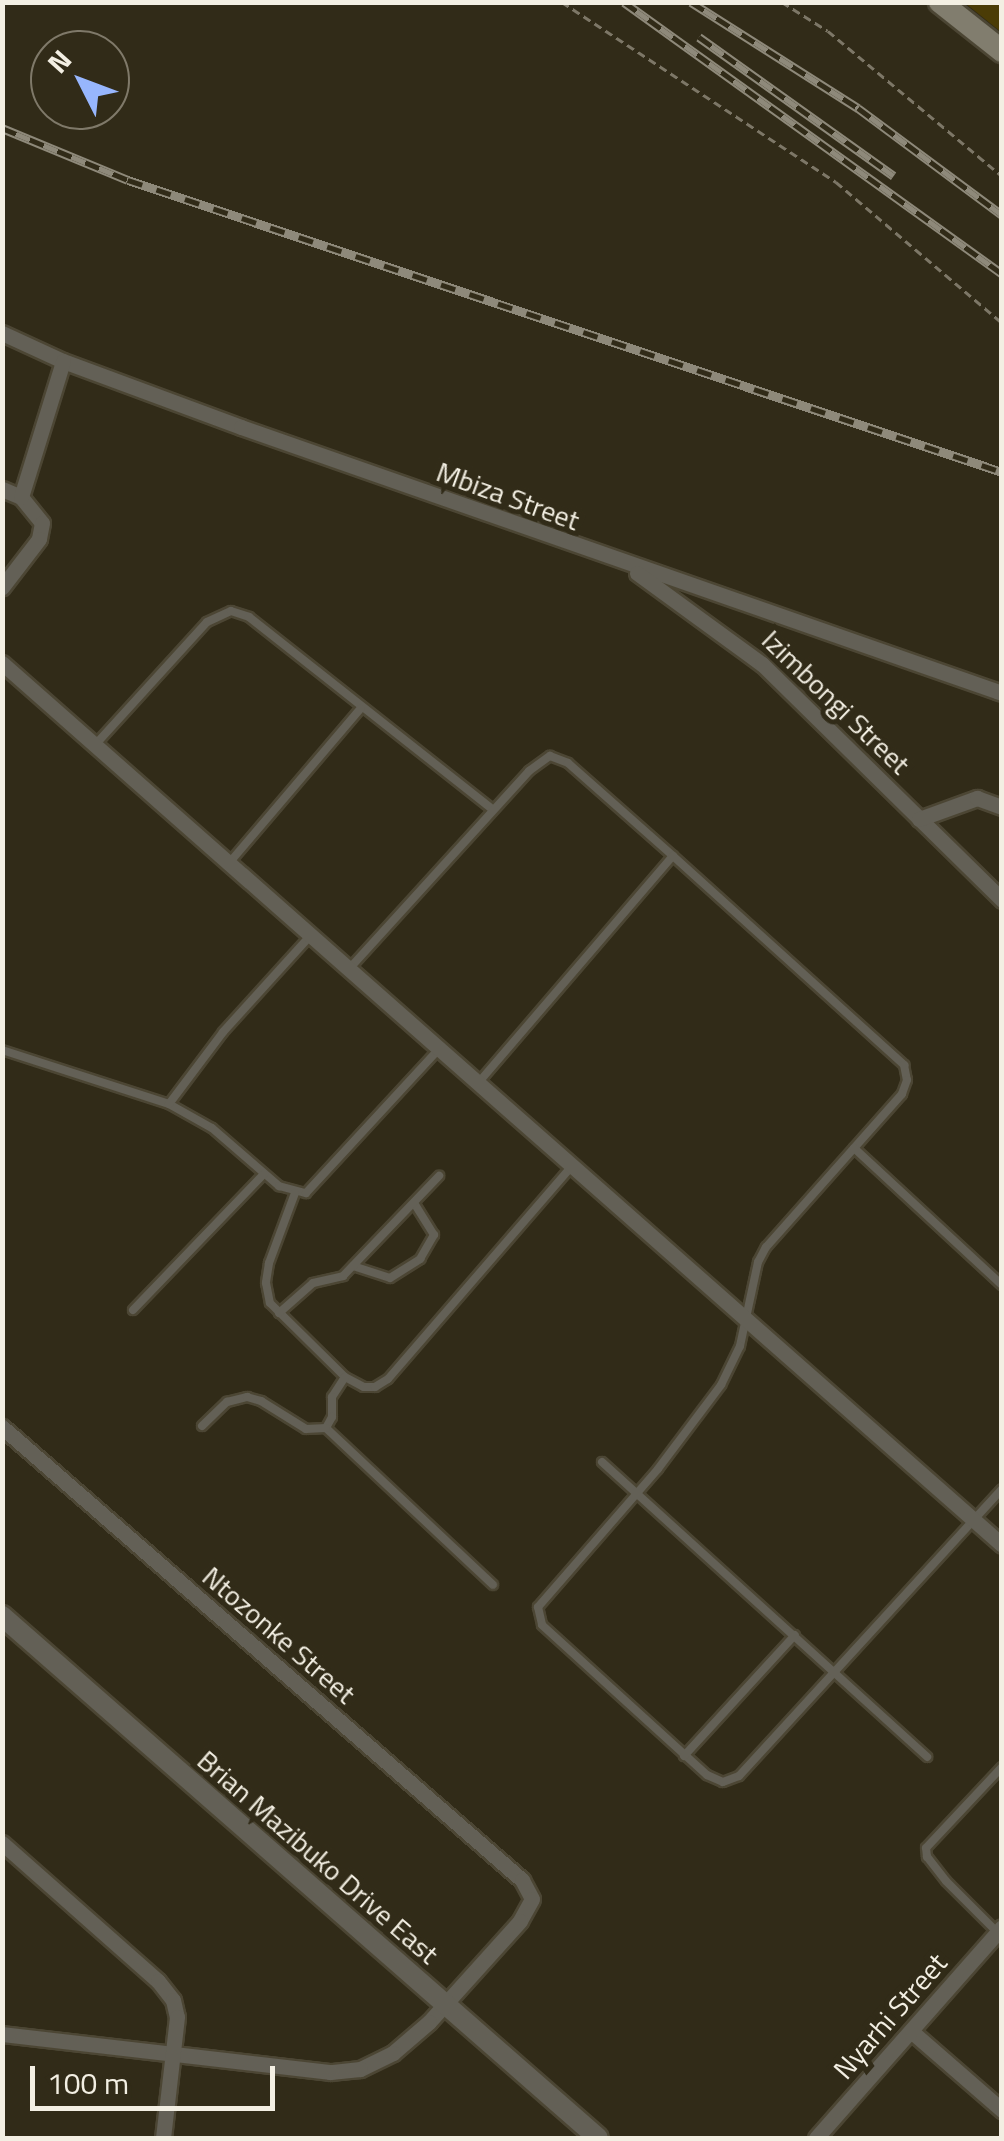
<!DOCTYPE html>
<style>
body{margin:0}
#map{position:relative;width:1004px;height:2141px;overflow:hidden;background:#312b18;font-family:"Titillium Web",sans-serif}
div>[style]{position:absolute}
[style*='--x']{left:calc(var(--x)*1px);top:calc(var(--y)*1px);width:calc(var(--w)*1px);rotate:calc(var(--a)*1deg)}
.green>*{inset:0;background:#4b3c06}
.path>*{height:2.5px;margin-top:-1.25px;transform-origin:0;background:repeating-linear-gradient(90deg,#7d7767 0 8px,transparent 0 13px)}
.roads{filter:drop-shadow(2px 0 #4c4634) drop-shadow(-2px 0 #4c4634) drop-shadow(0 2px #4c4634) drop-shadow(0 -2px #4c4634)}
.service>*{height:8px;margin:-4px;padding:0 4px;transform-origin:4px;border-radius:4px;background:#636056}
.minor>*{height:15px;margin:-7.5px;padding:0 7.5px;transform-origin:7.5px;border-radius:7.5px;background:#636056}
.tertiary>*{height:20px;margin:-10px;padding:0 10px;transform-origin:10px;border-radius:10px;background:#636056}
.secondary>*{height:22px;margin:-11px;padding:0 11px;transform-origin:11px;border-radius:11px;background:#817d6e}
.rail>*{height:9px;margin-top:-4.5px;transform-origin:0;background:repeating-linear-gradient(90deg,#312b18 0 15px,#8e897a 0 30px);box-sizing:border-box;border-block:2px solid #8e897a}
span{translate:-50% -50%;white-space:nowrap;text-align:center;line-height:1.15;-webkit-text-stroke:10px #312b18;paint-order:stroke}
.street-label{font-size:28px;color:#f3efe3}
.frame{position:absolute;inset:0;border:5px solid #f3efe3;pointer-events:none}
.north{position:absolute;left:30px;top:30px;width:100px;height:100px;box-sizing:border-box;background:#312b18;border:2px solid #7f7969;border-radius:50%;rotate:312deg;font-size:28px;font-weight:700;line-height:40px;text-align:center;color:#f3efe3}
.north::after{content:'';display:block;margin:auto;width:35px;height:45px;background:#97b6fd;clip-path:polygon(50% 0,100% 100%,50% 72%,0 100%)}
.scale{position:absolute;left:30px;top:2066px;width:245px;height:45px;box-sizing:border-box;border:5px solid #f3efe3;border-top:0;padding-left:12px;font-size:30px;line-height:35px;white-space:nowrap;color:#f3efe3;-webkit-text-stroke:8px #312b18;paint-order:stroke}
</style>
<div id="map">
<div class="green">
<i style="clip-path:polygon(965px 3px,1001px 3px,1001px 32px)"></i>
</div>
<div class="path">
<i style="--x:562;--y:2;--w:328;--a:33.3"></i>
<i style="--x:836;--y:182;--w:218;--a:40.3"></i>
<i style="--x:782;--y:2;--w:54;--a:32.2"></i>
<i style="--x:828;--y:31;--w:226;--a:39.8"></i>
</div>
<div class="roads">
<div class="service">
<i style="--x:95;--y:745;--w:166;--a:-47.7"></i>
<i style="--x:207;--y:622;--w:26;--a:-25"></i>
<i style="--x:231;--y:611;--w:19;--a:18"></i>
<i style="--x:249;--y:617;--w:311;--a:38.3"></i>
<i style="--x:230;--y:862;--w:201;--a:-49.6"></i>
<i style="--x:349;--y:969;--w:268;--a:-47.7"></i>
<i style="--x:529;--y:771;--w:26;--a:-36"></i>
<i style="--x:550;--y:756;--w:19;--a:21"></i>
<i style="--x:568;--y:763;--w:140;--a:41.5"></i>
<i style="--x:2;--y:1050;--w:176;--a:17.9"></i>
<i style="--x:169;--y:1104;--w:49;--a:29.2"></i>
<i style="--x:212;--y:1128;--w:89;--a:40.9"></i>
<i style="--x:279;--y:1186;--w:28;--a:15"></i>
<i style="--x:306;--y:1193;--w:196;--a:-47.3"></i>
<i style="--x:479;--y:1082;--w:298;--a:-49.4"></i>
<i style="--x:673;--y:856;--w:312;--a:42.1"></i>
<i style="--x:904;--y:1065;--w:15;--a:79"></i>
<i style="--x:907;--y:1080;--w:15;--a:110"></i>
<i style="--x:902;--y:1094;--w:205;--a:131.6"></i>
<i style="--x:766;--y:1247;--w:17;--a:118"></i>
<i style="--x:758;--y:1262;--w:86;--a:102.1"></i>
<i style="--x:740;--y:1346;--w:43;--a:116"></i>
<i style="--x:721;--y:1385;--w:105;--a:126.9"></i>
<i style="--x:658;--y:1469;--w:183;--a:131"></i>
<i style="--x:538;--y:1607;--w:18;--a:77"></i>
<i style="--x:542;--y:1625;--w:223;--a:42.3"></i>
<i style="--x:707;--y:1775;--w:17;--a:24"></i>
<i style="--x:723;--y:1782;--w:17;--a:-21"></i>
<i style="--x:739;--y:1776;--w:389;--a:-47.5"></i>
<i style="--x:169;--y:1104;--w:90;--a:-53.1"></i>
<i style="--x:223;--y:1032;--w:131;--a:-47.8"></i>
<i style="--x:854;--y:1148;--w:202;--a:42.8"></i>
<i style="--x:295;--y:1193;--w:75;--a:110.4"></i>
<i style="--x:269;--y:1263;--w:20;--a:99"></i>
<i style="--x:266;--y:1283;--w:20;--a:79"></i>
<i style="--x:270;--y:1303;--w:105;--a:44.6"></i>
<i style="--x:345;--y:1377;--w:21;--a:28"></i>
<i style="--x:364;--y:1387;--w:11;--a:0"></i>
<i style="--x:375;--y:1387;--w:15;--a:-32"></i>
<i style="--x:388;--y:1379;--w:281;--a:-49.2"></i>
<i style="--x:353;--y:1266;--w:39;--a:18"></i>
<i style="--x:390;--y:1278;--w:36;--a:-32"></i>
<i style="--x:420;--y:1259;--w:28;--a:-60"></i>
<i style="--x:434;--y:1235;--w:36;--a:-122"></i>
<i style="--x:133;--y:1310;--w:189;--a:-46.1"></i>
<i style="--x:279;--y:1313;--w:45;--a:-41.4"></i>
<i style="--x:313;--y:1283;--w:31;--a:-13"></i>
<i style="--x:343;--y:1276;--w:139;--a:-46.2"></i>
<i style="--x:345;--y:1377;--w:24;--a:123"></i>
<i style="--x:332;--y:1397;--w:20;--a:90"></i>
<i style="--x:332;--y:1417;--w:13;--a:119"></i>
<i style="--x:326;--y:1428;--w:229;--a:43.2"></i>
<i style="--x:202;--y:1426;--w:35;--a:-44"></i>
<i style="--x:227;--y:1402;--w:21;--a:-14"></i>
<i style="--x:247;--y:1397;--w:15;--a:16"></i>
<i style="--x:261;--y:1401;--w:53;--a:31.9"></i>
<i style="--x:306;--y:1429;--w:20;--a:-3"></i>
<i style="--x:602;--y:1462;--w:439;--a:42.2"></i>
<i style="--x:684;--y:1756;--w:164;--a:-47.5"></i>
<i style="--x:997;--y:1932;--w:72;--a:-135"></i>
<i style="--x:946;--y:1881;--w:31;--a:-128"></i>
<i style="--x:927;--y:1857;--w:9;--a:-96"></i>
<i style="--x:926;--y:1848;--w:111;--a:-46.8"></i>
</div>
<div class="minor">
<i style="--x:2;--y:333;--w:67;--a:24.7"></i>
<i style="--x:63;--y:361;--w:190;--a:20.3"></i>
<i style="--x:241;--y:427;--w:806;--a:19.27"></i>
<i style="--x:2;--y:489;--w:21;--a:23"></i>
<i style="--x:21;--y:497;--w:33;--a:51"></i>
<i style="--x:42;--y:523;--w:16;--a:101"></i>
<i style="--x:39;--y:539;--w:61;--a:127.6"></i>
<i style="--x:21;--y:497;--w:142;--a:-72.8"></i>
<i style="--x:637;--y:573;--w:155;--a:36.1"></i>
<i style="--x:762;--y:664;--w:337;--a:44.5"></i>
<i style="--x:2;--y:663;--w:1333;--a:41.41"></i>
<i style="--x:919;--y:819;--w:62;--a:-19.9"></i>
<i style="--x:977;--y:798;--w:27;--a:20"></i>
<i style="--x:2;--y:1427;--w:690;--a:41.06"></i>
<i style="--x:522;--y:1880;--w:21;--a:62"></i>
<i style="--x:532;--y:1899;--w:25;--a:119"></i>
<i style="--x:520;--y:1921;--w:136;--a:132"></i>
<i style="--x:429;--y:2022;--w:48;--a:139.3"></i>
<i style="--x:393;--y:2053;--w:37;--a:154"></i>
<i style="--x:360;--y:2069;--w:30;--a:174"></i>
<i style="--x:330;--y:2072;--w:330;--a:-173.4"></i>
<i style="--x:2;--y:1843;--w:208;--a:41.5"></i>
<i style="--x:158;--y:1981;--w:24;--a:52"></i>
<i style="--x:173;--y:2000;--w:17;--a:77"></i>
<i style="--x:177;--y:2017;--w:122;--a:96.6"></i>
<i style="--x:911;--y:2031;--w:121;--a:41"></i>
<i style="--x:816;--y:2138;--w:281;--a:-48.6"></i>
</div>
<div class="tertiary">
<i style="--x:2;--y:1616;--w:792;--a:41.21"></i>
</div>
<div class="secondary">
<i style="--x:940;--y:2;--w:79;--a:38.3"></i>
</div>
</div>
<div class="rail">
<i style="--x:624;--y:2;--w:466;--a:35.7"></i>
<i style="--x:691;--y:2;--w:198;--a:32.4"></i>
<i style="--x:858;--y:108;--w:179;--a:36.6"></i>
<i style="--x:699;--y:37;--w:239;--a:35.5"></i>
<i style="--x:2;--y:128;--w:136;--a:22.4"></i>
<i style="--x:128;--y:180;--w:921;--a:18.47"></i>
</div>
<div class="street-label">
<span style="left:508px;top:496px;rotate:20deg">Mbiza Street</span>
<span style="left:836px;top:702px;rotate:44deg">Izimbongi Street</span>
<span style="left:279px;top:1635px;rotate:41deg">Ntozonke Street</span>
<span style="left:318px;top:1857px;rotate:41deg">Brian Mazibuko Drive East</span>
<span style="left:890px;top:2016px;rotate:-49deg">Nyarhi Street</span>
</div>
<div class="frame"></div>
<div class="north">N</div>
<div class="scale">100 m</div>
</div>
